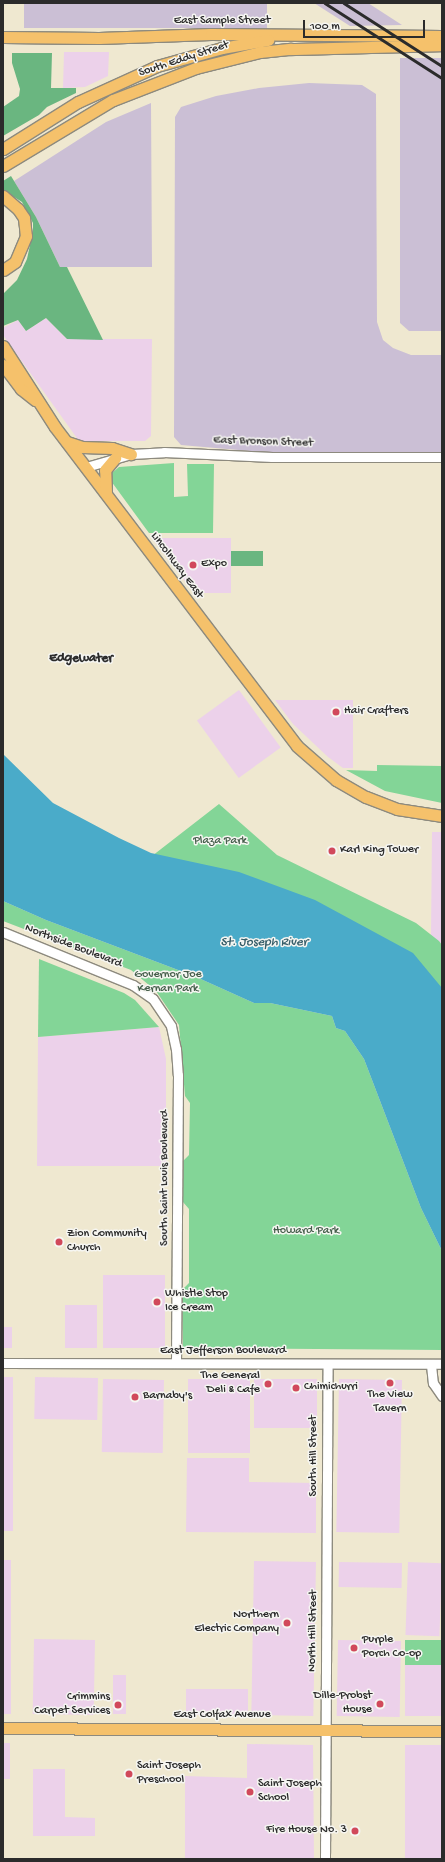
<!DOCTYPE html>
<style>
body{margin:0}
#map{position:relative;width:445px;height:1862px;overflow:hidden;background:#efe8d0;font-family:"Gochi Hand",sans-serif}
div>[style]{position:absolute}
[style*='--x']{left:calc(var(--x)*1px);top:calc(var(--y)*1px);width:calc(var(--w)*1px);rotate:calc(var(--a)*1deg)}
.built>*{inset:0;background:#ecd1ea;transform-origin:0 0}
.industrial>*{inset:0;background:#cbbfd5;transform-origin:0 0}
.green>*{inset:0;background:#83d597;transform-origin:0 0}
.forest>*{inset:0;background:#6ab680;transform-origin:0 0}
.water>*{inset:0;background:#4aabc9}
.roads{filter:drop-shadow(1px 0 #8d8a7e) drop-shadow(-1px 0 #8d8a7e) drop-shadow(0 1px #8d8a7e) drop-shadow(0 -1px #8d8a7e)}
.minor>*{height:9px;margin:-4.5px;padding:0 4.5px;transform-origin:4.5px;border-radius:4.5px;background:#fff}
.major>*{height:11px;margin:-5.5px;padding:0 5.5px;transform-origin:5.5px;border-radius:5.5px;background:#f5c16b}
.rail>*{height:2.5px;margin:-1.25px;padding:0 1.25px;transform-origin:1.25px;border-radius:1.25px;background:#2b2b2b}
.dots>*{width:11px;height:11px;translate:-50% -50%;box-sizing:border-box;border:2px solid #f6f6f2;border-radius:50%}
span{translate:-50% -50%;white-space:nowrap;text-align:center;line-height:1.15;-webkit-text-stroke:3px #f6f6f2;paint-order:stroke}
.street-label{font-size:12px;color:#2b2b2b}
.poi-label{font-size:12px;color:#2b2b2b}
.left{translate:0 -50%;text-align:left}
.right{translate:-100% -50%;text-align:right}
.park-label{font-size:12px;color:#455e4b}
.neighbourhood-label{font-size:13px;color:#2b2b2b;font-weight:700}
.water-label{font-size:13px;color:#375e6a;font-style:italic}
.frame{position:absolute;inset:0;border:4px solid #2b2b2b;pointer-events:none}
.scale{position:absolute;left:303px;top:20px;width:122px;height:18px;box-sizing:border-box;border:2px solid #2b2b2b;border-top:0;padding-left:5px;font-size:12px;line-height:14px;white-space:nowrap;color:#2b2b2b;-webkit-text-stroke:3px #f6f6f2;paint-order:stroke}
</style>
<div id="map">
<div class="built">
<i style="clip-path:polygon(64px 52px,109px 52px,108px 76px,85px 87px,63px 88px)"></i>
<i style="clip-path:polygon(46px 318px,67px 339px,152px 339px,151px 436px,145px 441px,79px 441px,3px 335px,3px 328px,18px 320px,26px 331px)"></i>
<i style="clip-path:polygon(152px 538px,231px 538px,231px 593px,194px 593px)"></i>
<i style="left:239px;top:690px;width:71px;height:52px;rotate:54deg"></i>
<i style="clip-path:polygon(275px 700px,353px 700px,353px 768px,343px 768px,328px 757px,293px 724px)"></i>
<i style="clip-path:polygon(432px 832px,442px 832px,442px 945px,431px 935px)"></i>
<i style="clip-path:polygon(159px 1027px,166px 1059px,166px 1166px,37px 1166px,38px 1037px)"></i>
<i style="left:103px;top:1275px;width:62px;height:73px"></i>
<i style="left:65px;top:1305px;width:32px;height:43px"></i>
<i style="left:3px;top:1327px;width:9px;height:21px"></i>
<i style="left:3px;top:1377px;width:10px;height:154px"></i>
<i style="left:35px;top:1377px;width:63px;height:42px;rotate:1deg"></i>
<i style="left:103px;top:1379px;width:61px;height:73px;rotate:1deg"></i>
<i style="left:188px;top:1379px;width:62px;height:74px"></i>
<i style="left:254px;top:1379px;width:63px;height:49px"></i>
<i style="left:339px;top:1379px;width:63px;height:153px;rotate:1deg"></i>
<i style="clip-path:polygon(187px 1458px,249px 1458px,249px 1482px,316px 1483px,316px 1533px,186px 1532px)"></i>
<i style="left:3px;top:1560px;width:8px;height:154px"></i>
<i style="left:254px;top:1561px;width:62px;height:154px;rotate:1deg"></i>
<i style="left:339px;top:1562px;width:63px;height:25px;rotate:1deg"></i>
<i style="left:408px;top:1562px;width:34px;height:73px;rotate:2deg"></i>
<i style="left:34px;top:1639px;width:61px;height:75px;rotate:1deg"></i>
<i style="left:338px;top:1640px;width:63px;height:76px;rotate:1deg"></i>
<i style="left:405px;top:1665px;width:37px;height:51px"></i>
<i style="left:113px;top:1675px;width:13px;height:39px"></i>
<i style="left:186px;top:1689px;width:62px;height:26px"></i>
<i style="left:3px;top:1743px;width:7px;height:36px"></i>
<i style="clip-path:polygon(247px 1744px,313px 1745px,314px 1859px,185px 1859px,185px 1776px,247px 1778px)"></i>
<i style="left:405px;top:1745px;width:37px;height:114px"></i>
<i style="clip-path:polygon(33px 1769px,65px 1769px,65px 1817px,95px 1818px,95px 1836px,33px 1836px)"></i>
</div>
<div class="industrial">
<i style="left:24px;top:3px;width:243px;height:25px"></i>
<i style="clip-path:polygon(314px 3px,368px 3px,402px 25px,350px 26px)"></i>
<i style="clip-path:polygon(400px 58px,442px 58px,442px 331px,409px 331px,400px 323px)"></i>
<i style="clip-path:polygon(309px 83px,362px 85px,376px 94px,377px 322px,383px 340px,393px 348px,411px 355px,442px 355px,442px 452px,263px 452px,181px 445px,174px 437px,175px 117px,181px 107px,216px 96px,259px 88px)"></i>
<i style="clip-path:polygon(151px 103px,152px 267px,60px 267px,36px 217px,14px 181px,106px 122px)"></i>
</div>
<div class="green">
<i style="clip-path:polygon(174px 463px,174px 497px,188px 496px,187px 464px,214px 464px,213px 533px,149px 533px,111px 481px,112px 473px,119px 467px)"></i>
<i style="clip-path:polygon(377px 765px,442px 766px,442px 803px,385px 791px,346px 770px,377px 771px)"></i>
<i style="clip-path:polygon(219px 804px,277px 855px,416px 923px,439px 941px,442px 945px,442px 998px,152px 856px)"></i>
<i style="clip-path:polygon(3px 901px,46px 920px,194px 976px,254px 1003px,270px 1003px,332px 1016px,336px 1028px,345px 1031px,364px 1059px,421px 1208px,442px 1251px,442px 1350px,183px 1348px,182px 1290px,189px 1283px,189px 1209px,183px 1202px,183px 1161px,189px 1155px,190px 1103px,185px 1096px,179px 1025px,156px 991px,131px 970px,3px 921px)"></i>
<i style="clip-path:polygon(39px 959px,124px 993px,135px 1000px,159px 1027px,38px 1037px)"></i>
<i style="left:405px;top:1640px;width:37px;height:25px"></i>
</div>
<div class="forest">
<i style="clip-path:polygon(12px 53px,52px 53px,51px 88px,76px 88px,76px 93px,47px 107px,39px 115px,3px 136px,3px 107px,19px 96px,20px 89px,12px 63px)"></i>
<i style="clip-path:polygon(11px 176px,36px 217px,60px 267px,67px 267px,103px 340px,67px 339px,46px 318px,26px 331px,18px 320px,3px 326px,3px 294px,17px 280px,27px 259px,33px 231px,33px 223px,22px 202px,3px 190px,3px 181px)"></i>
<i style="left:231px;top:551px;width:32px;height:15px"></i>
</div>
<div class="water">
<i style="clip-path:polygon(3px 754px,53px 803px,119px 838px,151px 853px,239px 872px,315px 900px,413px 953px,442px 988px,442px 1251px,421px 1208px,364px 1059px,345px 1031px,336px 1028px,332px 1016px,270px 1003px,254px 1003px,194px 976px,46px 920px,3px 901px)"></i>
</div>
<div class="roads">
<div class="minor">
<i style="--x:86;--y:467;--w:47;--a:-16.1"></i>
<i style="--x:131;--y:454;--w:33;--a:-3"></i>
<i style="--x:164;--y:452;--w:108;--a:2.7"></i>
<i style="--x:272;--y:457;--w:170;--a:0"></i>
<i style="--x:3;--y:932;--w:140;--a:22.2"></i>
<i style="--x:133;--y:985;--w:24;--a:35"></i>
<i style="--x:153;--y:999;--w:32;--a:56"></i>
<i style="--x:171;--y:1026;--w:24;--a:78"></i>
<i style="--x:176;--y:1049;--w:26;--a:86"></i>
<i style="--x:178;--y:1075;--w:288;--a:90.4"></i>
<i style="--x:3;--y:1363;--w:439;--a:0.1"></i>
<i style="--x:431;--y:1365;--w:18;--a:84"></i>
<i style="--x:433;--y:1383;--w:16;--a:55"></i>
<i style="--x:325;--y:1859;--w:495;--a:-89.7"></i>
</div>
<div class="major">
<i style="--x:3;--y:37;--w:96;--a:0.6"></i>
<i style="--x:99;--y:38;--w:112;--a:-2"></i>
<i style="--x:211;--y:34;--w:231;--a:0.5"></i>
<i style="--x:3;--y:149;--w:89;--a:-32.1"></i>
<i style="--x:78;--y:102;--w:87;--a:-24.5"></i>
<i style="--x:157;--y:66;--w:67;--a:-15.5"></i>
<i style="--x:222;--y:48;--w:47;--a:-9.9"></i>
<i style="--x:3;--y:166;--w:128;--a:-31"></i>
<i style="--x:113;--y:100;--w:89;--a:-21.1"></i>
<i style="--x:196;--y:68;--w:66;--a:-14"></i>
<i style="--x:260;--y:52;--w:31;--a:-6"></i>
<i style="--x:291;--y:49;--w:151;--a:-1.5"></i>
<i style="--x:3;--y:196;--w:20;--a:41"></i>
<i style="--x:18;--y:209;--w:11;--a:56"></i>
<i style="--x:24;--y:218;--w:18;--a:84"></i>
<i style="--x:26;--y:236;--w:28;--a:113"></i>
<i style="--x:15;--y:262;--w:14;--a:146"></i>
<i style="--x:3;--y:346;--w:96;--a:57.3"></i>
<i style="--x:55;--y:427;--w:400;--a:52.8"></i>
<i style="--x:297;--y:746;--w:52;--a:41.1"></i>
<i style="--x:336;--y:780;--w:34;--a:30"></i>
<i style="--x:366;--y:797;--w:33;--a:21"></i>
<i style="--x:397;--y:809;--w:46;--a:8.8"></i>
<i style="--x:3;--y:365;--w:30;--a:53"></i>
<i style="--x:21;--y:389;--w:18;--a:38"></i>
<i style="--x:67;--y:442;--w:16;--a:18"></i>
<i style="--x:82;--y:447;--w:30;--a:2"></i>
<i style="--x:112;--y:448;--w:20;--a:18"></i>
<i style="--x:106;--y:493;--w:23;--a:-92"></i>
<i style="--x:105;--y:470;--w:16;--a:-50"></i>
<i style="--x:3;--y:1728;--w:439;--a:0.4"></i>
</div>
</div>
<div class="rail">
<i style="--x:325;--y:3;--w:139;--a:32.7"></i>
<i style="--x:344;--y:3;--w:117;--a:32.7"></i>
</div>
<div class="dots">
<i style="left:193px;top:565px;background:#d1495b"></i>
<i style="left:336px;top:712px;background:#d1495b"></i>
<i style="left:332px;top:851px;background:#d1495b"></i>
<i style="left:59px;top:1242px;background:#d1495b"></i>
<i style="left:157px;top:1302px;background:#d1495b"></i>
<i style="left:390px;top:1383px;background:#d1495b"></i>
<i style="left:268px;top:1384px;background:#d1495b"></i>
<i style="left:296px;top:1388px;background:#d1495b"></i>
<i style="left:135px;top:1397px;background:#d1495b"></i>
<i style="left:287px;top:1623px;background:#d1495b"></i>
<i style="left:354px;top:1648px;background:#d1495b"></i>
<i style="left:380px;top:1704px;background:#d1495b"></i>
<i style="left:118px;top:1705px;background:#d1495b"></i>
<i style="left:129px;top:1774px;background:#d1495b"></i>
<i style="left:250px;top:1792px;background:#d1495b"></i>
<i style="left:355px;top:1831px;background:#d1495b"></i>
</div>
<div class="street-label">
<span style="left:222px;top:22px">East Sample Street</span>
<span style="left:184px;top:60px;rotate:-18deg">South Eddy Street</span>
<span style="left:263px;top:443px;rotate:2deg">East Bronson Street</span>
<span style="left:176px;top:566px;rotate:53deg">Lincolnway East</span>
<span style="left:73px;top:947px;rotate:21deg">Northside Boulevard</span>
<span style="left:166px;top:1178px;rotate:-90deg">South Saint Louis Boulevard</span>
<span style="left:223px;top:1352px">East Jefferson Boulevard</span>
<span style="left:315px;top:1456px;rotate:-90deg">South Hill Street</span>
<span style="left:314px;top:1631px;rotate:-89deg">North Hill Street</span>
<span style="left:222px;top:1716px">East Colfax Avenue</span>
</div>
<div class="poi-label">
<span class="left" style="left:201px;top:565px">Expo</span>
<span class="left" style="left:344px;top:712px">Hair Crafters</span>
<span class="left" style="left:340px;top:851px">Karl King Tower</span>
<span class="left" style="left:67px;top:1242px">Zion Community<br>Church</span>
<span class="left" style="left:165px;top:1302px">Whistle Stop<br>Ice Cream</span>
<span class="right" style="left:260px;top:1384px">The General<br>Deli &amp; Cafe</span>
<span class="left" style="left:304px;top:1388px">Chimichurri</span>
<span style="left:390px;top:1403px">The View<br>Tavern</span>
<span class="left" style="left:143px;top:1397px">Barnaby's</span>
<span class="right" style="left:279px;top:1623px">Northern<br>Electric Company</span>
<span class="left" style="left:362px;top:1648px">Purple<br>Porch Co-op</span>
<span class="right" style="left:372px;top:1704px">Dille-Probst<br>House</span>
<span class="right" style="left:110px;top:1705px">Crimmins<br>Carpet Services</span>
<span class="left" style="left:137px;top:1774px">Saint Joseph<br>Preschool</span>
<span class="left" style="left:258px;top:1792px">Saint Joseph<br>School</span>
<span class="right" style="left:347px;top:1831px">Fire House No. 3</span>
</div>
<div class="park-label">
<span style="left:220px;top:842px">Plaza Park</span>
<span style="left:168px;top:983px">Governor Joe<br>Kernan Park</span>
<span style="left:306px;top:1232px">Howard Park</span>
</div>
<div class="neighbourhood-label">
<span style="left:81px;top:659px">Edgewater</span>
</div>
<div class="water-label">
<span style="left:264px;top:943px">St. Joseph River</span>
</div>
<div class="frame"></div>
<div class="scale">100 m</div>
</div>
